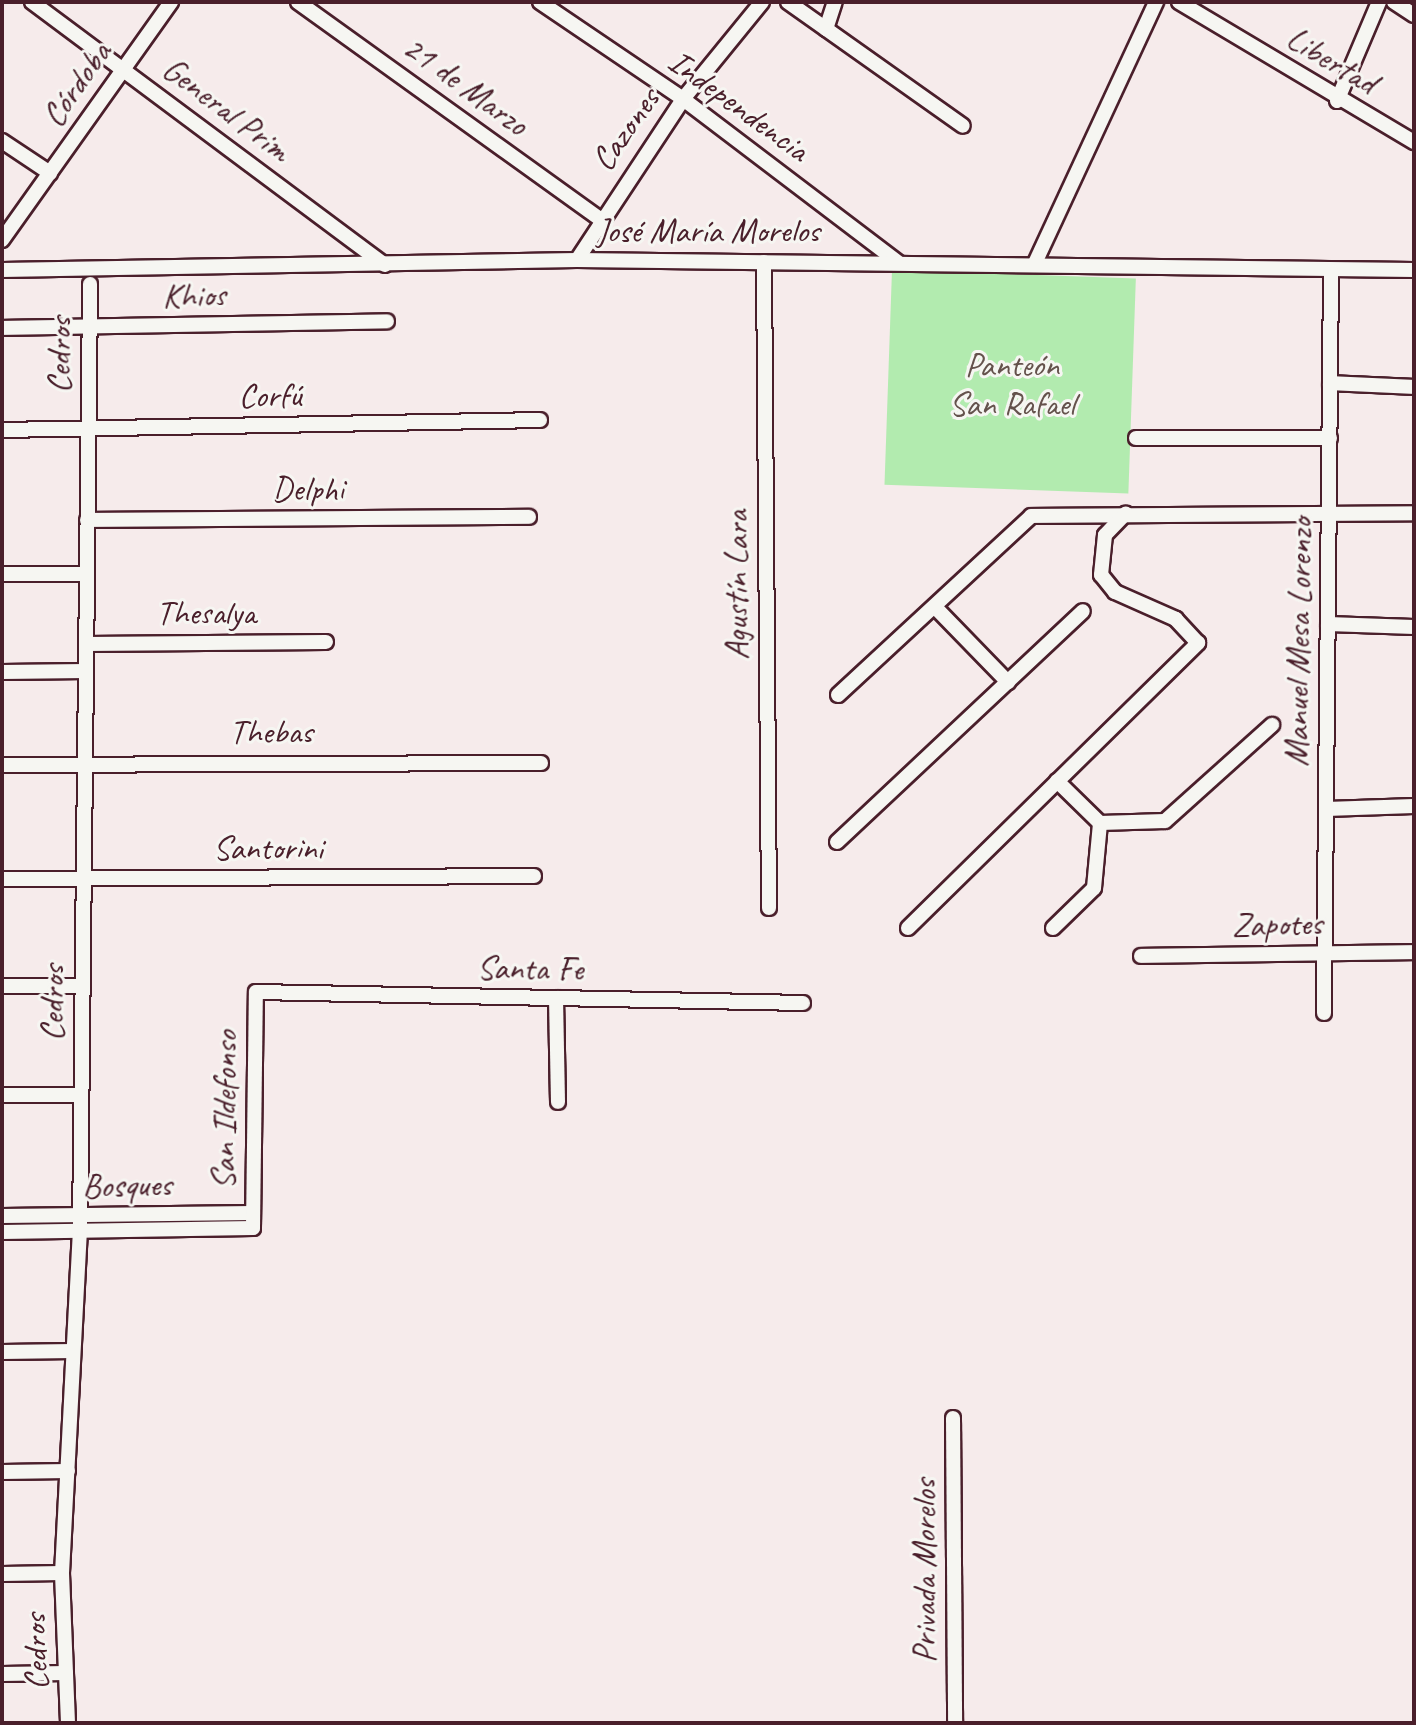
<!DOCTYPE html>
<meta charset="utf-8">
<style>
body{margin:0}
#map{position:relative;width:1416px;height:1725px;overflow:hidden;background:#f6ebeb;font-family:Caveat,sans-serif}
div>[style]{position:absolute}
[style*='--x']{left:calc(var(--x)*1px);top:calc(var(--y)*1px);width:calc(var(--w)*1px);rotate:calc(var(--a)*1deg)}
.green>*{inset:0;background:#b2ebaf;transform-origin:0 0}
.roads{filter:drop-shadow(2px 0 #4a1f2b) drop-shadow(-2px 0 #4a1f2b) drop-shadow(0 2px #4a1f2b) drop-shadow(0 -2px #4a1f2b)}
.minor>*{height:14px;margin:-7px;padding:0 7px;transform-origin:7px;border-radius:7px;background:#f6f6f2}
span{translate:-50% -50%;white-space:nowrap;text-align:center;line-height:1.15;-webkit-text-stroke:6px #f6f6f2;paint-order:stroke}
.street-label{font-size:34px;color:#4a1f2b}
.park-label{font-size:34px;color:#64524c}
.frame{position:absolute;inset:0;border:4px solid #4a1f2b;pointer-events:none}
</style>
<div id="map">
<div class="green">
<i style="left:892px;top:270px;width:244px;height:215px;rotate:2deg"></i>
</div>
<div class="roads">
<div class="minor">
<i style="--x:32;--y:2;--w:440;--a:36.7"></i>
<i style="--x:298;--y:2;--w:370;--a:35.7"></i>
<i style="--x:540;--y:2;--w:173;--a:34.1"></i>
<i style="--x:683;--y:99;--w:270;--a:37.2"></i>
<i style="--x:788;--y:2;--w:214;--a:35.3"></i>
<i style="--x:1179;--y:2;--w:274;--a:30.8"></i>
<i style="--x:1394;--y:2;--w:24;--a:33"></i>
<i style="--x:826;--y:29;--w:28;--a:-72"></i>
<i style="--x:1337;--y:101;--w:108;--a:-67"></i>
<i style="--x:2;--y:141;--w:58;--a:33.7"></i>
<i style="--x:2;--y:240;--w:292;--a:-54.6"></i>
<i style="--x:577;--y:260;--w:193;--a:-56.6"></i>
<i style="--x:683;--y:99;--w:125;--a:-50.8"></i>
<i style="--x:764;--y:262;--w:646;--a:89.56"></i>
<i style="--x:1035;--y:263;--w:288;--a:-65.1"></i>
<i style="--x:2;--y:270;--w:575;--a:-1"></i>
<i style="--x:577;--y:260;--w:837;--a:0.68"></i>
<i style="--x:2;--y:328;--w:385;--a:-1"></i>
<i style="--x:1330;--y:383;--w:84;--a:2.7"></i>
<i style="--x:2;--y:430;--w:538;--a:-1.06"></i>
<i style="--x:1136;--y:438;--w:194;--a:0"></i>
<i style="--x:87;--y:520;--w:442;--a:-0.4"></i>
<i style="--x:2;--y:574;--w:85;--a:0"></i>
<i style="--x:935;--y:607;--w:105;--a:45.8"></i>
<i style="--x:1328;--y:624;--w:86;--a:2"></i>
<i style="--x:86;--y:644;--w:240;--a:-0.5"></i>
<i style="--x:2;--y:672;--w:84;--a:-0.7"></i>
<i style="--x:838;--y:695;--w:263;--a:-42.8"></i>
<i style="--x:1031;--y:516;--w:383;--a:-0.4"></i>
<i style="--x:2;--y:765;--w:539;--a:-0.21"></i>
<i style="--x:1057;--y:781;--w:60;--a:44.3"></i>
<i style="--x:1326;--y:809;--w:88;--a:-2"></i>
<i style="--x:837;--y:842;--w:337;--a:-43.2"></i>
<i style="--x:2;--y:879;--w:532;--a:-0.32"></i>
<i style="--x:908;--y:928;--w:407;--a:-44.5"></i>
<i style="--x:1198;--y:643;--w:33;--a:-133"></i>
<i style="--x:1176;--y:619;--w:67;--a:-156.1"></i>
<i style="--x:1115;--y:592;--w:22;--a:-129"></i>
<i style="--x:1101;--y:575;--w:40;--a:-84.3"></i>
<i style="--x:1105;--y:535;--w:30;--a:-46"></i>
<i style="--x:1053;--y:928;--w:57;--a:-44.3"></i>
<i style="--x:1094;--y:888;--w:65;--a:-84.7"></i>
<i style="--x:1100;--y:823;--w:65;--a:-1.8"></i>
<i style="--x:1165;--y:821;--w:144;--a:-41.9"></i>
<i style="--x:1141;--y:956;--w:273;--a:-0.8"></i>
<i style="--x:2;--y:986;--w:80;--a:0"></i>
<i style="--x:556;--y:998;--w:104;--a:88.9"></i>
<i style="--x:1324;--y:1013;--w:742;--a:-89.46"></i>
<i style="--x:2;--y:1095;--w:79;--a:0"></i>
<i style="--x:2;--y:1216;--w:251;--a:-0.7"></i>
<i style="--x:2;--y:1232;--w:251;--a:-0.9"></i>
<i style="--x:253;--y:1228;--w:236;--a:-89.3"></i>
<i style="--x:256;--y:992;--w:547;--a:1.15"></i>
<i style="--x:2;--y:1352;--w:71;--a:-0.8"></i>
<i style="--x:953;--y:1418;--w:305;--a:89.6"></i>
<i style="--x:2;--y:1472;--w:66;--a:-0.9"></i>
<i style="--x:2;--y:1574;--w:60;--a:-1"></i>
<i style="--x:2;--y:1674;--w:64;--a:-0.9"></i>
<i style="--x:68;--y:1723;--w:150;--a:-92.3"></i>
<i style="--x:62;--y:1573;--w:342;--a:-87"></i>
<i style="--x:80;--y:1231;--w:947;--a:-89.39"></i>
</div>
</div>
<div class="street-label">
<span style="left:1332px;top:60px;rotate:31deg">Libertad</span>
<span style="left:76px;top:84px;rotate:-55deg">Córdoba</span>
<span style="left:466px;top:85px;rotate:36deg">21 de Marzo</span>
<span style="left:739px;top:105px;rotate:36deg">Independencia</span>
<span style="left:227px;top:109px;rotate:37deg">General Prim</span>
<span style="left:625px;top:129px;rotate:-55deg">Cazones</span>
<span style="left:708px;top:231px">José María Morelos</span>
<span style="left:194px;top:295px;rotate:-1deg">Khios</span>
<span style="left:59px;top:355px;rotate:-89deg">Cedros</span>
<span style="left:270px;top:395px;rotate:-1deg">Corfú</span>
<span style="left:308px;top:489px">Delphi</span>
<span style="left:736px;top:585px;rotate:-90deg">Agustín Lara</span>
<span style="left:206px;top:613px">Thesalya</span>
<span style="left:1298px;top:642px;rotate:-89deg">Manuel Mesa Lorenzo</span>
<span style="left:271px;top:732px">Thebas</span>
<span style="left:268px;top:848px">Santorini</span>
<span style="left:1277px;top:924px;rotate:-1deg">Zapotes</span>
<span style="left:530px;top:968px;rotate:1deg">Santa Fe</span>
<span style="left:52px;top:1003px;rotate:-89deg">Cedros</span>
<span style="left:224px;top:1110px;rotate:-89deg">San Ildefonso</span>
<span style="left:127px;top:1185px;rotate:-1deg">Bosques</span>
<span style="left:924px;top:1571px;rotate:-90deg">Privada Morelos</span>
<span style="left:35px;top:1652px;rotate:-92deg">Cedros</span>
</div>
<div class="park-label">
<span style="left:1012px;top:384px">Panteón<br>San Rafael</span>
</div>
<div class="frame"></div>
</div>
